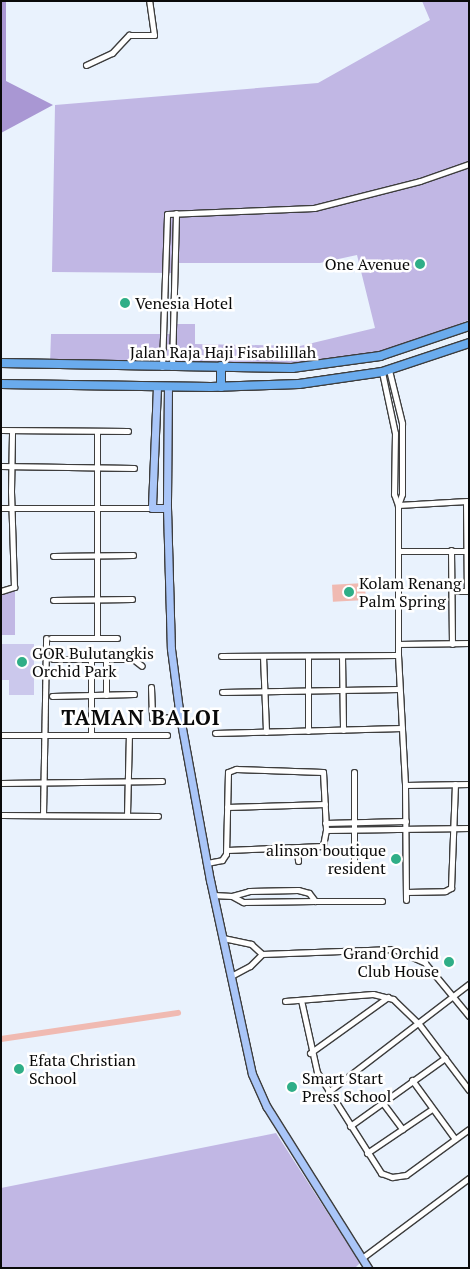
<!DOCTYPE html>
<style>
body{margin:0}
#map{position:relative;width:470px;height:1269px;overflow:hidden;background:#e9f2fd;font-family:"PT Serif",serif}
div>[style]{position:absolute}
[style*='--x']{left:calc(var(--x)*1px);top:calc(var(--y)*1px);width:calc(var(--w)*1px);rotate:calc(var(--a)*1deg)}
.green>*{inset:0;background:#c1b7e4;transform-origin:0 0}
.forest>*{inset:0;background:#a997d3}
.pitch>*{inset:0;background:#cbc8ec}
.water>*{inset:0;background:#f0bab2;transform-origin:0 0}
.canal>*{height:6px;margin:-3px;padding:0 3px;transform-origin:3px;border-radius:3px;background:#f0bab2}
.roads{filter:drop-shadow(1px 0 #3d3d3d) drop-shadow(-1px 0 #3d3d3d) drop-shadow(0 1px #3d3d3d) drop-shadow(0 -1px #3d3d3d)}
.street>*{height:5px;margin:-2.5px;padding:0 2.5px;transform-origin:2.5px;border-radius:2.5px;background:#fff}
.secondary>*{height:7px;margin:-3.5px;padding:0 3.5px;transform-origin:3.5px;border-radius:3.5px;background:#aac6f8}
.primary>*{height:8px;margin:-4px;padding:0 4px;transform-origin:4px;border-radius:4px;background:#6aabed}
.dots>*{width:14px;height:14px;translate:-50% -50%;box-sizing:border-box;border:2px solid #fff;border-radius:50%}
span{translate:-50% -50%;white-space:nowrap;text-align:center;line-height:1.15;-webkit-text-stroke:5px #fff;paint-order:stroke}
.poi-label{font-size:16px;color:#0a0a0a}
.right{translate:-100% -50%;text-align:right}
.left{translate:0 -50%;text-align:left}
.street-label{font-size:16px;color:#0a0a0a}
.district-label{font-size:21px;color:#0a0a0a;font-weight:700;letter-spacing:1px}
.frame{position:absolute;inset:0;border:2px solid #0a0a0a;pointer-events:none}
</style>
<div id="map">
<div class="green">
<i style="clip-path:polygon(422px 1px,469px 1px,469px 320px,382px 354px,268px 370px,156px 371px,50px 364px,51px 334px,175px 334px,175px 324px,195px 324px,195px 344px,300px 346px,375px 328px,357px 255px,320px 263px,174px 263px,173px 273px,52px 272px,55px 105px,318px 83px,430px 20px)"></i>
<i style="left:1px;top:591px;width:14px;height:44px"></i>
<i style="clip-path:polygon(276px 1133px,360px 1263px,355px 1268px,1px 1268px,1px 1188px)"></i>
</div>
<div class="forest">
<i style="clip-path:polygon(1px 1px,6px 1px,6px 81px,53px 105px,1px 133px)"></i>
</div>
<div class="pitch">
<i style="clip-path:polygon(1px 644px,34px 644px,34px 695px,9px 695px,9px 680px,1px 680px)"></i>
</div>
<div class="water">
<i style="left:365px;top:583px;width:17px;height:33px;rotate:87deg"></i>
</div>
<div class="canal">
<i style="--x:1;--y:1039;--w:179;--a:-8.4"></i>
</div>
<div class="roads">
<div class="street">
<i style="--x:86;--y:65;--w:29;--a:-25"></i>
<i style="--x:112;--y:53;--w:25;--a:-47"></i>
<i style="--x:129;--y:35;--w:25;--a:0"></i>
<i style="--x:154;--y:35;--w:34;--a:-98"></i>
<i style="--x:162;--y:367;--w:153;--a:-88.1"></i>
<i style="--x:167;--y:214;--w:147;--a:-2.3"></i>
<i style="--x:314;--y:208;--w:109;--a:-14.3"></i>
<i style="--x:420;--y:181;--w:52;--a:-19.1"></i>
<i style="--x:172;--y:367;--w:154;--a:-88.5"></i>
<i style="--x:389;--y:370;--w:55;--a:76.2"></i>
<i style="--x:402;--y:423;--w:71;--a:90"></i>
<i style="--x:402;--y:494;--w:12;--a:110"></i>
<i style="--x:382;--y:372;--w:62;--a:78"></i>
<i style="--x:395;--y:433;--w:61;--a:90.9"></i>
<i style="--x:394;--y:494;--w:12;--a:70"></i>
<i style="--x:398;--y:505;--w:150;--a:90"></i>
<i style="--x:398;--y:655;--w:130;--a:86.9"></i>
<i style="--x:405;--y:785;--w:115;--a:89.5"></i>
<i style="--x:1;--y:430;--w:127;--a:0.5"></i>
<i style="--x:1;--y:466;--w:133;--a:0.9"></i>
<i style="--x:466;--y:502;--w:89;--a:89.4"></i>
<i style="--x:398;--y:505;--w:69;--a:-3.3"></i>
<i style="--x:1;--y:508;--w:151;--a:0"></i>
<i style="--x:451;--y:550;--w:94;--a:89.4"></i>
<i style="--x:399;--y:551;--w:70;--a:0"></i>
<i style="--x:53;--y:556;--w:80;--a:-0.7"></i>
<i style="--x:1;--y:591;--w:14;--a:-17"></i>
<i style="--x:14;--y:587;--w:96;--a:-91.8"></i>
<i style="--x:11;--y:491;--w:60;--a:-89"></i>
<i style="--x:452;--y:591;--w:17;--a:0"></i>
<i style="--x:53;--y:600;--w:79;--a:-0.7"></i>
<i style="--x:51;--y:638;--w:66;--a:0"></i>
<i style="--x:97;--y:638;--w:207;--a:-90"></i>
<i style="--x:398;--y:644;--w:71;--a:-0.8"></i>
<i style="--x:221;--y:656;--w:177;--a:-0.3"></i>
<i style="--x:263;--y:656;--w:76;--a:87.7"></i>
<i style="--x:308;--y:656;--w:75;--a:90"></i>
<i style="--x:342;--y:656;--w:74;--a:89.2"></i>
<i style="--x:53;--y:659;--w:80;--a:0"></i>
<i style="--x:133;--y:659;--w:11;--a:38"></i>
<i style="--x:91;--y:659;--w:76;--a:90"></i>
<i style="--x:106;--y:659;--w:36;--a:90"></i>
<i style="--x:151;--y:687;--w:31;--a:88"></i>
<i style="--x:152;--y:718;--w:28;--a:-2"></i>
<i style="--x:222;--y:692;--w:177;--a:-1"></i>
<i style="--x:52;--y:696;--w:82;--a:-1.4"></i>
<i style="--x:215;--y:733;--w:187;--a:-1.5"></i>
<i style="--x:1;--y:735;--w:166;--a:0"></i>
<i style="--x:354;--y:772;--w:92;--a:90"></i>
<i style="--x:1;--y:783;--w:161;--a:-0.7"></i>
<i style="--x:405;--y:785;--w:64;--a:-0.9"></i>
<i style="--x:227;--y:807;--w:98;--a:-1.8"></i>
<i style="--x:1;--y:815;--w:157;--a:0.4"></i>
<i style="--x:43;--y:815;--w:177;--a:-89"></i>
<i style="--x:127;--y:815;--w:80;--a:-88.6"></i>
<i style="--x:325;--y:823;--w:81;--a:-1.4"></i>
<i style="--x:326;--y:830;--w:143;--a:-0.8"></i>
<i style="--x:297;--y:849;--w:12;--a:85"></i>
<i style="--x:207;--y:863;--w:15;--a:-11"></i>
<i style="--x:222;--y:860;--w:7;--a:-56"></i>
<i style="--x:226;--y:854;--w:82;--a:-88.6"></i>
<i style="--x:228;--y:772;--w:9;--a:-21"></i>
<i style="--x:236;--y:769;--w:87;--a:2"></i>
<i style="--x:323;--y:772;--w:58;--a:87"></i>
<i style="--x:326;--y:830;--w:16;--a:101"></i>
<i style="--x:323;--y:846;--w:96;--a:177.6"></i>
<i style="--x:406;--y:892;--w:39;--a:-1"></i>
<i style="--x:445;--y:891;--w:7;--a:-27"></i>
<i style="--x:451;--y:888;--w:104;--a:-87.8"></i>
<i style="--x:213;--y:895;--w:19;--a:3"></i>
<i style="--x:232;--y:896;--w:18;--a:-16"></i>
<i style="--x:249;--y:891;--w:49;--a:-1.2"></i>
<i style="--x:298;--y:890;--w:11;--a:15"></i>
<i style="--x:309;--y:893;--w:10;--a:53"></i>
<i style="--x:315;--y:901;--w:67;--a:0"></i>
<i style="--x:232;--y:896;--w:13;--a:29"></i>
<i style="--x:243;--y:902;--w:72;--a:-0.8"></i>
<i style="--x:223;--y:938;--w:29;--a:12"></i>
<i style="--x:251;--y:944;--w:15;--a:42"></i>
<i style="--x:262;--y:954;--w:132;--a:-2.2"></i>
<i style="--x:394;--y:949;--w:34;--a:24"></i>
<i style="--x:425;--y:963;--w:69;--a:50.3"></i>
<i style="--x:231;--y:976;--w:21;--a:-28"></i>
<i style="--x:250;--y:966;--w:17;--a:-45"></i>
<i style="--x:301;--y:1000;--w:74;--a:77.5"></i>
<i style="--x:317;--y:1072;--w:120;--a:57.6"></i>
<i style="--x:381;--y:1173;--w:12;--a:20"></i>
<i style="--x:392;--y:1177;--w:14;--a:-8"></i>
<i style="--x:406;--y:1175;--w:78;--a:-36.1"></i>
<i style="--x:285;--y:1001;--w:88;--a:-4.5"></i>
<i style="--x:373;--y:994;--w:21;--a:14"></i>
<i style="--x:393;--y:999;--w:36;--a:44"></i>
<i style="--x:419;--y:1024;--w:83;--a:52.9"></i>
<i style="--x:310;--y:1053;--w:96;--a:-35.7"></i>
<i style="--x:412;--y:1080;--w:73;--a:53.9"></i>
<i style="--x:328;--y:1092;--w:178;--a:-37.5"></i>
<i style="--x:382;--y:1102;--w:34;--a:53"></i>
<i style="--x:350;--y:1126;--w:117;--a:-35.6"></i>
<i style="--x:367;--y:1153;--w:78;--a:-34.1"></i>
<i style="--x:362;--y:1258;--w:134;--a:-36.8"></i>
</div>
<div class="secondary">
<i style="--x:168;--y:386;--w:122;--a:90.5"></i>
<i style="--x:167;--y:508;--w:141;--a:88.4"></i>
<i style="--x:171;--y:649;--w:69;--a:82.5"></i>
<i style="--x:180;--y:717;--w:166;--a:79.6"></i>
<i style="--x:210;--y:880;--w:198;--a:77.8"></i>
<i style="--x:252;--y:1074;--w:36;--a:66"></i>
<i style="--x:267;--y:1107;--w:190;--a:57.9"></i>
<i style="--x:157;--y:387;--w:121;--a:92.4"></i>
<i style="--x:152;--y:508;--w:15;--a:0"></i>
</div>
<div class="primary">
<i style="--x:1;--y:363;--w:291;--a:1"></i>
<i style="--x:292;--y:368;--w:89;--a:-7.8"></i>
<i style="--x:380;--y:356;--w:94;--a:-18.6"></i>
<i style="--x:221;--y:366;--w:21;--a:90"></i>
<i style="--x:1;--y:384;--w:210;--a:0.8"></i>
<i style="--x:211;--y:387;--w:88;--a:-2"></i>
<i style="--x:299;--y:384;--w:84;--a:-8.2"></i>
<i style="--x:382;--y:372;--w:92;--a:-18.4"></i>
</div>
</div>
<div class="dots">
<i style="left:420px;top:264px;background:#2fae87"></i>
<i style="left:125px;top:303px;background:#2fae87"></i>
<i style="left:349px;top:592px;background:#2fae87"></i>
<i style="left:22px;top:662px;background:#2fae87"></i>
<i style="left:396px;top:859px;background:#2fae87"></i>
<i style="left:449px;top:962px;background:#2fae87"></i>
<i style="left:19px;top:1069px;background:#2fae87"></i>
<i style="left:292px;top:1087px;background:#2fae87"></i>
</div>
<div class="poi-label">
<span class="right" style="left:410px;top:264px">One Avenue</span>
<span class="left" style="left:135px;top:303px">Venesia Hotel</span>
<span class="left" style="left:359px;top:592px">Kolam Renang<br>Palm Spring</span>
<span class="left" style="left:32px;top:662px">GOR Bulutangkis<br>Orchid Park</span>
<span class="right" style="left:386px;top:859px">alinson boutique<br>resident</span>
<span class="right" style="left:439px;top:962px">Grand Orchid<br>Club House</span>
<span class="left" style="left:29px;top:1069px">Efata Christian<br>School</span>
<span class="left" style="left:302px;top:1087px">Smart Start<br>Press School</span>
</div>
<div class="street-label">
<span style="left:223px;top:352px">Jalan Raja Haji Fisabilillah</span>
</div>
<div class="district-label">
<span style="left:141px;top:717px">TAMAN BALOI</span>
</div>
<div class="frame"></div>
</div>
